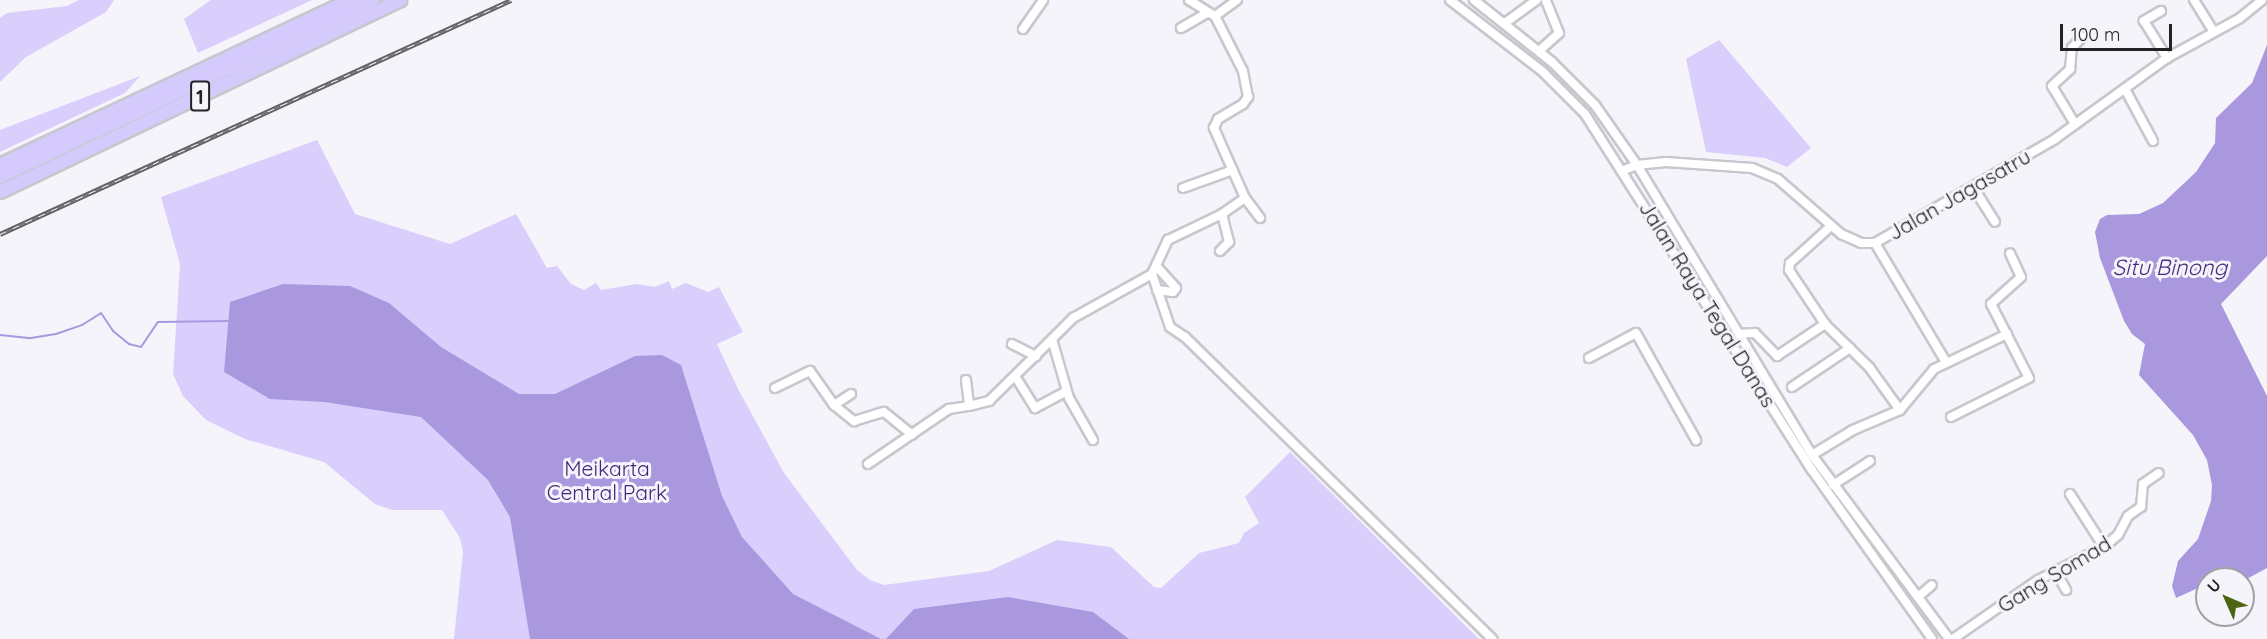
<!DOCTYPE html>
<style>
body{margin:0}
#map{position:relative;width:2267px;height:639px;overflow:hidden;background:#f5f4fb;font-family:Quicksand,sans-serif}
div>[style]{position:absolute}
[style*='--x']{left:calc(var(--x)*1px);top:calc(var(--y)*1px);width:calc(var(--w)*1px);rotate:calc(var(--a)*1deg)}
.green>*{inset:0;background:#d9cefc}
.water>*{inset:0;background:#aa98df}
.stream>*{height:2px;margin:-1px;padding:0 1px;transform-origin:1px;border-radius:1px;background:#aa98df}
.roads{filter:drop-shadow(2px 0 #c8c7cd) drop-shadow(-2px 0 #c8c7cd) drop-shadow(0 2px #c8c7cd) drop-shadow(0 -2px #c8c7cd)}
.minor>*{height:8px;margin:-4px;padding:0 4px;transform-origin:4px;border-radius:4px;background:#fff}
.highway>*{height:12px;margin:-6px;padding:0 6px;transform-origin:6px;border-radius:6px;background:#d5cafc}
.rail>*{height:4.5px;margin-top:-2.25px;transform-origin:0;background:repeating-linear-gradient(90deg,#f5f4fb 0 7px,#626164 0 14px);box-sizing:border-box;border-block:2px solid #626164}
span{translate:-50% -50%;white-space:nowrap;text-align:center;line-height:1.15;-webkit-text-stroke:6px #f5f4fb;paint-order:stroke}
.shield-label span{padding:2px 4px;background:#f5f4fb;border:2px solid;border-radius:4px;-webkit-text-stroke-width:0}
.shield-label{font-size:20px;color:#232224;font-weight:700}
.street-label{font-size:21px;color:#232224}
.park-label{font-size:21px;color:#442578}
.water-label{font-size:22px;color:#4b2e82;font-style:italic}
.north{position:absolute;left:2195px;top:567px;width:60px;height:60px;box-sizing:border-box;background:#f5f4fb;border:2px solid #a1a0a5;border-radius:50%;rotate:315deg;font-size:16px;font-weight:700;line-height:24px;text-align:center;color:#232224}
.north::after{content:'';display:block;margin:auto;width:21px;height:27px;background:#4d6413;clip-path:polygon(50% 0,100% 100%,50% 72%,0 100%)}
.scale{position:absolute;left:2060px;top:24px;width:112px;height:27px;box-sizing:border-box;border:3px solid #232224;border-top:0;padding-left:8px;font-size:18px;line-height:21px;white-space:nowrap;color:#232224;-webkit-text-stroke:4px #f5f4fb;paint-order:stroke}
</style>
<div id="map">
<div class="green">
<i style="clip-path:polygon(79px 0,114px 0,106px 12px,26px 57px,0 82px,0 18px,7px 13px,67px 6px)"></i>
<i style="clip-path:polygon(211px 0,312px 0,198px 53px,184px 19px)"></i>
<i style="clip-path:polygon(1719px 40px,1811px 148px,1787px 167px,1765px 158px,1706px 152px,1686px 59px)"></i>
<i style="clip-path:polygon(140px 76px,125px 93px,0 152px,0 130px)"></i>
<i style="clip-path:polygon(317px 140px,355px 214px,450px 244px,516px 214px,547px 268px,557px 266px,571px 284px,584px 290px,596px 283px,601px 290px,637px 284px,655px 287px,669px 281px,672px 289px,686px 283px,708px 292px,719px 287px,743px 332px,717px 344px,738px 389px,784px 473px,857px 570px,870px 580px,884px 585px,989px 571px,1057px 540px,1111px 547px,1154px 587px,1161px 588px,1199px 553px,1239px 543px,1244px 533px,1259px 523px,1245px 497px,1290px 452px,1479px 639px,454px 639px,463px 552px,460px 538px,442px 510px,392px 510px,375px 504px,324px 462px,245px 439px,206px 420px,183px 396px,173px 374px,180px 264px,161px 197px)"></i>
</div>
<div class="water">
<i style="clip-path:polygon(2267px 45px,2267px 256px,2221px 304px,2267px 396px,2267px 568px,2243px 581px,2207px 579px,2207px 584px,2176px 598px,2172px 586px,2178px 561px,2198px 539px,2211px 501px,2212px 485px,2207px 460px,2193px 435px,2139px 375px,2145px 344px,2132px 334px,2124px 321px,2100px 258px,2095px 232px,2100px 219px,2107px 215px,2139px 214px,2163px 203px,2196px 172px,2215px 143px,2216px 118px,2252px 83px)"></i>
<i style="clip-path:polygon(283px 284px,350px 286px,389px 303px,441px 347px,519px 394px,555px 394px,635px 356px,662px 355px,681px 365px,722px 496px,742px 537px,793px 594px,881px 639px,530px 639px,510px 517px,488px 480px,421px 417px,324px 402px,270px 399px,224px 372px,230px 302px)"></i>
<i style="clip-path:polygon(1008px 597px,1093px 612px,1129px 639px,886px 639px,914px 609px)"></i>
</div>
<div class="stream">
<i style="--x:0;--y:335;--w:31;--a:6"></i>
<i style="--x:31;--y:338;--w:25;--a:-9"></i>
<i style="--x:56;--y:334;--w:28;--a:-19"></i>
<i style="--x:82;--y:325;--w:22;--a:-32"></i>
<i style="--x:101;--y:313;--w:22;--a:56"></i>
<i style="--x:113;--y:331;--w:21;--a:39"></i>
<i style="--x:129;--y:344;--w:12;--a:14"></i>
<i style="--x:141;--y:347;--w:30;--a:-56"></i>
<i style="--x:158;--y:322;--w:70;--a:-0.8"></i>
</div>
<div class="roads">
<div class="minor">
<i style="--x:1189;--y:0;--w:31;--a:32"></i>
<i style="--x:1450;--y:0;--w:118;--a:37.7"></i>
<i style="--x:1543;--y:72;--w:59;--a:45"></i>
<i style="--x:1585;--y:114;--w:422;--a:57.5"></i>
<i style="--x:1812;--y:470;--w:207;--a:54.6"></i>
<i style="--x:1474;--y:0;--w:100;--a:38.5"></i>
<i style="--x:1552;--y:62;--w:61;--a:45"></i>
<i style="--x:1595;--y:105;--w:73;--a:55"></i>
<i style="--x:1637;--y:165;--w:339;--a:58.9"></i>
<i style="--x:1812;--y:455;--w:229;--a:53.3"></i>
<i style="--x:2194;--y:0;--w:36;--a:58"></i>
<i style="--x:2161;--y:11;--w:20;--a:150"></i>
<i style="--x:2144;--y:21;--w:44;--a:58.1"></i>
<i style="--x:1505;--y:23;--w:39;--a:-36"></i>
<i style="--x:1181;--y:28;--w:30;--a:-30"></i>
<i style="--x:1023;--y:29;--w:35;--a:-55"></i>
<i style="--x:1539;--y:51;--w:27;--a:-42"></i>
<i style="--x:1559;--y:33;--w:35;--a:-112"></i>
<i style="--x:2125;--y:89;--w:59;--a:61.7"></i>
<i style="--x:2075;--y:124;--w:44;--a:-121.2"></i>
<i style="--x:2052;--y:86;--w:25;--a:-43"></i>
<i style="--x:2070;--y:69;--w:21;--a:-85"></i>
<i style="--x:2072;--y:48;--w:15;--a:-48"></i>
<i style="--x:1624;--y:170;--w:14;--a:-21"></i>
<i style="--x:1637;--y:165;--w:29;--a:-6"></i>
<i style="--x:1666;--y:162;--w:86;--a:4"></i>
<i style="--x:1752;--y:168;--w:28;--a:23"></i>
<i style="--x:1778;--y:179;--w:84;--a:41.1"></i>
<i style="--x:1841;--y:234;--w:22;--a:24"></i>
<i style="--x:1861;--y:243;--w:14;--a:0"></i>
<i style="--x:1875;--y:243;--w:208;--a:-30"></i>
<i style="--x:2055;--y:139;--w:138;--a:-35.9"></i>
<i style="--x:2167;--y:58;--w:83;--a:-28.7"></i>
<i style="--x:2240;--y:18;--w:28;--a:-39"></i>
<i style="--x:1973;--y:187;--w:41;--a:57.8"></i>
<i style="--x:1183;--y:188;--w:53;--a:-19.8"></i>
<i style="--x:1245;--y:198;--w:25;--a:53"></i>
<i style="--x:1831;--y:226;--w:55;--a:137.9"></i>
<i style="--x:1790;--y:263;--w:7;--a:98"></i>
<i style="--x:1789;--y:270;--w:65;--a:56.3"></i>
<i style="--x:1825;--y:324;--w:62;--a:44.3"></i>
<i style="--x:1869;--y:367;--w:53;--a:54.2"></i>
<i style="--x:1875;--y:243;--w:139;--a:59.2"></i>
<i style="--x:1220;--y:251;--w:13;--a:-45"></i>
<i style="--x:1229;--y:242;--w:29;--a:-104"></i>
<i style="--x:1152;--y:274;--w:56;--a:71.2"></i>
<i style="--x:1170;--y:327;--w:18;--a:34"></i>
<i style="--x:1185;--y:337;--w:431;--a:44.5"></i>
<i style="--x:1157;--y:290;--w:16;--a:7"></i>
<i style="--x:1173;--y:292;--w:5;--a:-53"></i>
<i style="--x:1176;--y:288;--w:28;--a:-132"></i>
<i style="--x:1739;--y:334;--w:16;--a:-4"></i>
<i style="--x:1755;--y:333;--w:32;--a:46"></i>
<i style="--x:1777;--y:356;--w:58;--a:-33.7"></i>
<i style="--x:1012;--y:344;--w:27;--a:27"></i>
<i style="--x:1589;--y:358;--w:53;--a:-28"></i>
<i style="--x:1636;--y:333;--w:123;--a:60.7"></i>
<i style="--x:1015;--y:376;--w:38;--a:58"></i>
<i style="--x:1035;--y:408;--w:36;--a:-28"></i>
<i style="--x:966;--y:380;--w:26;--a:83"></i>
<i style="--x:969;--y:406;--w:21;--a:-14"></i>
<i style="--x:989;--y:401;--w:88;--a:-44.5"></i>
<i style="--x:1792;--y:387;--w:70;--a:-33.9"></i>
<i style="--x:775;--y:388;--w:39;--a:-26"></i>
<i style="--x:810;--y:371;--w:42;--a:54.8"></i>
<i style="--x:851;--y:394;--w:20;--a:147"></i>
<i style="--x:834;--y:405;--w:26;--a:39"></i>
<i style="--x:854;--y:421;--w:31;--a:-17"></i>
<i style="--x:884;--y:412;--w:36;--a:39"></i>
<i style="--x:1951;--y:417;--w:87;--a:-26.6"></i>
<i style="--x:2029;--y:378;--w:83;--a:-117.2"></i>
<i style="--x:1991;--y:304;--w:40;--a:-42"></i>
<i style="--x:2021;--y:277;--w:26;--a:-115"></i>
<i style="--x:1093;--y:440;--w:48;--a:-119.7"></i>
<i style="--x:1069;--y:398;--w:61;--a:-106.1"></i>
<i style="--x:1052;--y:339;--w:30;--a:-45"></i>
<i style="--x:1073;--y:318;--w:90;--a:-29.1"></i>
<i style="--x:1152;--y:274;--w:38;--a:-65"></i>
<i style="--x:1168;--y:240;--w:60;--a:-25.7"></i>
<i style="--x:1222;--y:214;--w:28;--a:-35"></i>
<i style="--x:1245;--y:198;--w:77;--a:-113.9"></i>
<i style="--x:1214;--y:128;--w:10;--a:-66"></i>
<i style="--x:1218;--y:119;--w:29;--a:-31"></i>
<i style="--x:1243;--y:104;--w:9;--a:-54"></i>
<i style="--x:1248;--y:97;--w:26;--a:-101"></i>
<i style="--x:1243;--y:71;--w:62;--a:-117"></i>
<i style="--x:1215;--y:16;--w:27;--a:-36"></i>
<i style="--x:1812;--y:455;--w:48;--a:-31.4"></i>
<i style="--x:1853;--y:430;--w:51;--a:-23.1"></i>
<i style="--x:1900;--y:410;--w:53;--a:-50.3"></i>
<i style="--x:1934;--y:369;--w:81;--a:-25.6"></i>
<i style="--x:868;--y:464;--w:98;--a:-34.2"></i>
<i style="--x:949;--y:409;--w:20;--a:-9"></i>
<i style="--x:1833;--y:485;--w:44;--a:-33"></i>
<i style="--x:2070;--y:494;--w:63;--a:57.3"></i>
<i style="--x:2055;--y:570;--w:23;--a:61"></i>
<i style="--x:1918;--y:597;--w:18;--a:-41"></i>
<i style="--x:1953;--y:639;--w:103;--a:-34.8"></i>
<i style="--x:2038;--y:580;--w:74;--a:-26.6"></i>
<i style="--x:2104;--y:547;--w:18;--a:-41"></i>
<i style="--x:2118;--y:535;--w:21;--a:-62"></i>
<i style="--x:2128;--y:516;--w:16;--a:-35"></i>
<i style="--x:2141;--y:507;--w:23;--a:-85"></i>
<i style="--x:2143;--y:484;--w:19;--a:-35"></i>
</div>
<div class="highway">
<i style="--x:0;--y:165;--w:387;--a:-25.2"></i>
<i style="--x:0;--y:177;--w:412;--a:-25.4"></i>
<i style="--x:0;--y:192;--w:444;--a:-25.6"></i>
</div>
</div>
<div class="rail">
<i style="--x:0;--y:234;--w:562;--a:-24.6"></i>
</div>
<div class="shield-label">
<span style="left:200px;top:96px">1</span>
</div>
<div class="street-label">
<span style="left:1959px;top:194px;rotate:-30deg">Jalan Jagasatru</span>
<span style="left:1708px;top:304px;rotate:58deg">Jalan Raya Tegal Danas</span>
<span style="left:2054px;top:574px;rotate:-31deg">Gang Somad</span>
</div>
<div class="park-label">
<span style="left:607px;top:480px">Meikarta<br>Central Park</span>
</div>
<div class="water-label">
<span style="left:2170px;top:268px">Situ Binong</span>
</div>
<div class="north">U</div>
<div class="scale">100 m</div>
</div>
